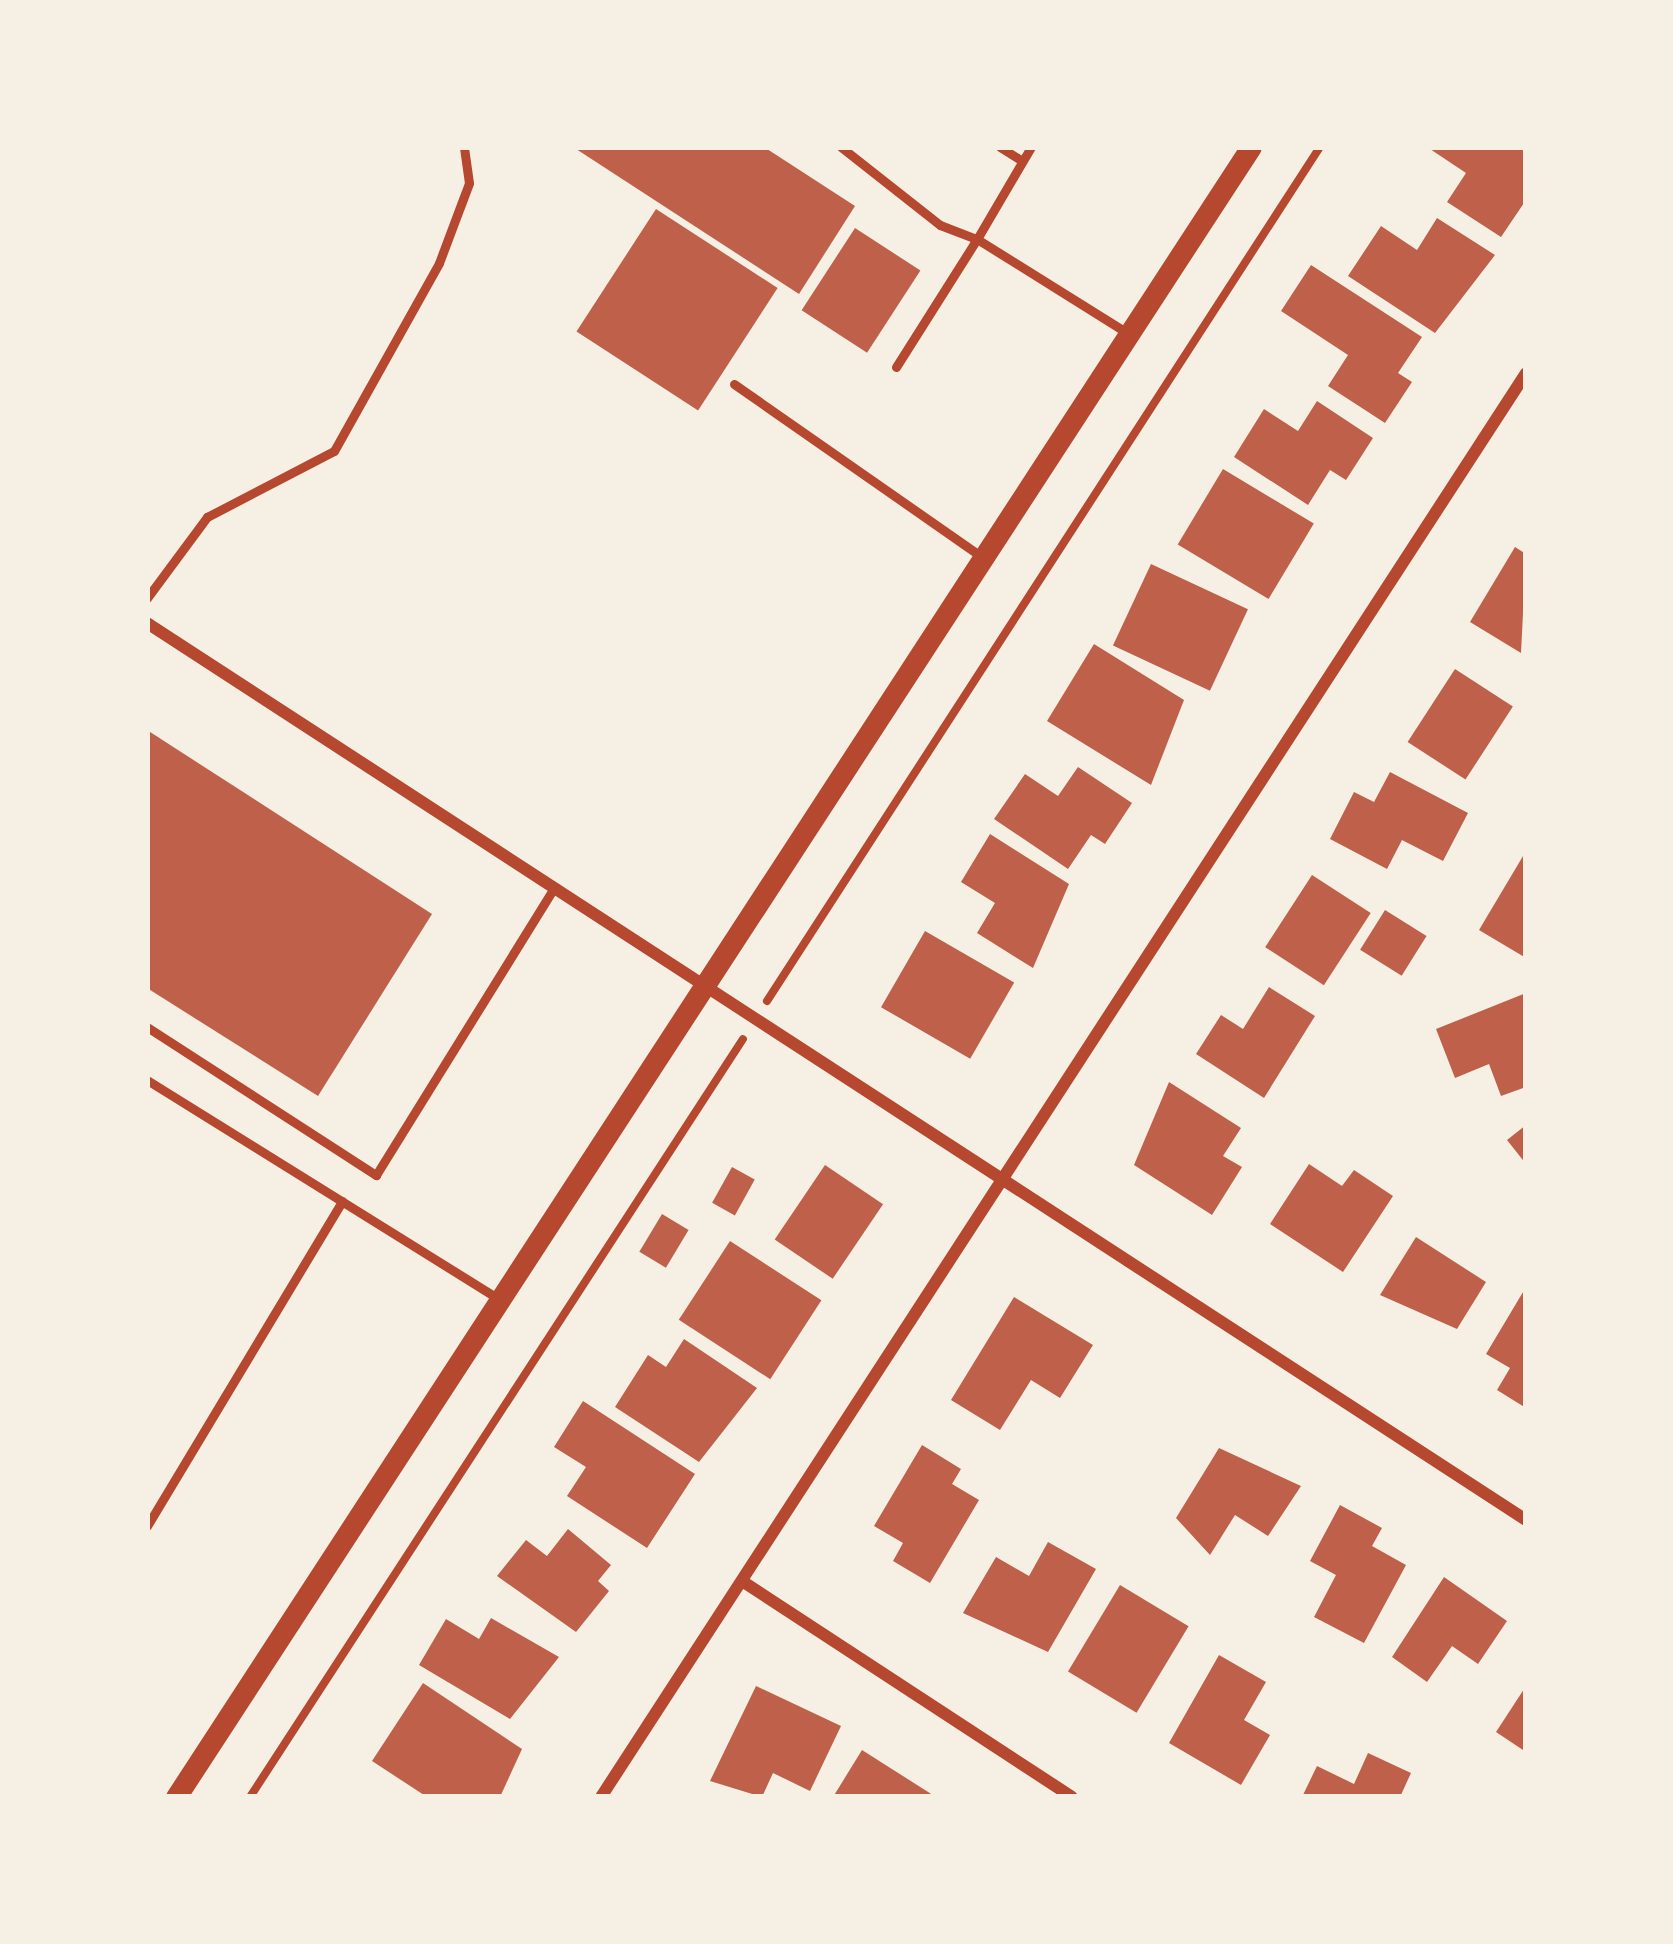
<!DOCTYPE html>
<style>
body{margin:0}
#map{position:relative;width:1673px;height:1944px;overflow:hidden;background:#f6efe4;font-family:"PT Sans Narrow",sans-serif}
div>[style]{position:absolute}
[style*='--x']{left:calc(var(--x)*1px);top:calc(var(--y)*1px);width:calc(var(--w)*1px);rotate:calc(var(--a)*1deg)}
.building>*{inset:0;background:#bf614a;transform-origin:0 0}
.path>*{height:8px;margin:-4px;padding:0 4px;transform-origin:4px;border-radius:4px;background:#b5482f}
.service>*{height:9px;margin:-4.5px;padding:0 4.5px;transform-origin:4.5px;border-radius:4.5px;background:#b5482f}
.minor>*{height:12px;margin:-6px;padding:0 6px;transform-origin:6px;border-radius:6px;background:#b5482f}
.tertiary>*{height:21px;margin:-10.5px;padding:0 10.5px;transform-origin:10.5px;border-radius:10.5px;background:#b5482f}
span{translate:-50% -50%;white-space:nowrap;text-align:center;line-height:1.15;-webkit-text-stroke:9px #f6efe4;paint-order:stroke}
.frame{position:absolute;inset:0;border:150px solid #f6efe4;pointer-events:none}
</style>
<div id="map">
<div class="building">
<i style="clip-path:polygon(573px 147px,764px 147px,855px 206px,799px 294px)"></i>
<i style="clip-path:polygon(1427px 147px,1526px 147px,1526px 200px,1501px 237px,1447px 202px,1466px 173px)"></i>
<i style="left:656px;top:209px;width:145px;height:146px;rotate:33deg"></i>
<i style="clip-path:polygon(1437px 218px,1495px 255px,1435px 333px,1348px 276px,1381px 226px,1417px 250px)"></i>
<i style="left:855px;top:228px;width:78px;height:98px;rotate:33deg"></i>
<i style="clip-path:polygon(1311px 265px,1422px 337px,1398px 373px,1412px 382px,1385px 423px,1328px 386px,1348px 355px,1281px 311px)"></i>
<i style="clip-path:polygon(1317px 401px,1373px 438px,1346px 480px,1330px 470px,1308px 505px,1234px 457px,1264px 409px,1298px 431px)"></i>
<i style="left:1223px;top:469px;width:106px;height:88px;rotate:31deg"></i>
<i style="clip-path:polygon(1515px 547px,1526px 554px,1521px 653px,1470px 622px)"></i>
<i style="left:1151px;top:564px;width:107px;height:90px;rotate:25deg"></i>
<i style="clip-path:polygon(1094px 644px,1184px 700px,1151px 785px,1047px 721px)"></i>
<i style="left:1455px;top:669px;width:69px;height:87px;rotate:33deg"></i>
<i style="clip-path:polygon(147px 730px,432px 914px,318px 1096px,147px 988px)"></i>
<i style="clip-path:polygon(1078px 767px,1132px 803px,1105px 844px,1091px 835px,1068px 869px,994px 819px,1025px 774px,1058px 796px)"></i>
<i style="clip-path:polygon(1390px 772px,1468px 813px,1443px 861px,1402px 840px,1387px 869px,1330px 839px,1354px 792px,1374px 802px)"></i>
<i style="clip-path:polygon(990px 834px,1069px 884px,1033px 968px,977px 933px,995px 903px,961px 882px)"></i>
<i style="clip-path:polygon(1526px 851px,1526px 958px,1479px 930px)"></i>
<i style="left:1312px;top:875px;width:70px;height:86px;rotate:33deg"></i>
<i style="left:1385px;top:910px;width:49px;height:47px;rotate:32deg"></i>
<i style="left:925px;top:931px;width:103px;height:88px;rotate:30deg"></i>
<i style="clip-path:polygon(1269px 987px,1315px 1016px,1264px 1098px,1196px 1054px,1221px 1015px,1243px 1029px)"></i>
<i style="clip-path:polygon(1526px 993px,1526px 1087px,1501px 1096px,1489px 1064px,1455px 1078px,1436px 1029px)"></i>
<i style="clip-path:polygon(1169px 1082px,1241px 1128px,1223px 1156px,1242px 1167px,1212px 1215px,1134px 1165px)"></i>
<i style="clip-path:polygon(1526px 1125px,1526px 1164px,1507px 1140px)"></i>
<i style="clip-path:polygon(1309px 1164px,1342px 1186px,1354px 1170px,1393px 1196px,1343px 1272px,1270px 1224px)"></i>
<i style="left:825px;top:1165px;width:70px;height:90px;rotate:34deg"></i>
<i style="left:732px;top:1167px;width:26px;height:41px;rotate:29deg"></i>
<i style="left:662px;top:1214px;width:31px;height:44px;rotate:31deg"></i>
<i style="clip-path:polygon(1416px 1237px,1486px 1282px,1457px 1329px,1380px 1295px)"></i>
<i style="left:730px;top:1241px;width:109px;height:94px;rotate:33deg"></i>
<i style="clip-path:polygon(1526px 1287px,1526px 1408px,1497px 1390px,1510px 1368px,1486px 1354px)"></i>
<i style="clip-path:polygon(1014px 1297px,1093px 1345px,1060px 1398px,1031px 1380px,1000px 1430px,951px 1400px)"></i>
<i style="clip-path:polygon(684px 1339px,757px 1388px,699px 1462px,615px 1407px,648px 1355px,666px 1367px)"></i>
<i style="clip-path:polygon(583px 1401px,695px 1474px,647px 1548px,567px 1496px,586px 1467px,554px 1447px)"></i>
<i style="clip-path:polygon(922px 1445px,961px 1469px,952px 1484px,979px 1500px,930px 1583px,893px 1561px,903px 1543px,874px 1526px)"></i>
<i style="clip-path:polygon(1219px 1448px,1301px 1486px,1268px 1536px,1235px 1515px,1210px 1555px,1176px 1518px)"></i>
<i style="clip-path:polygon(1340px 1505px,1382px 1528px,1372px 1546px,1406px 1565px,1364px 1643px,1314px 1617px,1336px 1575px,1310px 1561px)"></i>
<i style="clip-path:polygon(568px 1529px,611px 1565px,598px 1581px,609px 1591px,576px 1632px,497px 1576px,526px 1540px,547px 1556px)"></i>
<i style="clip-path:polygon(1048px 1542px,1096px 1569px,1048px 1652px,963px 1613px,996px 1557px,1029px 1576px)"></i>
<i style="clip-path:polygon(1444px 1577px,1507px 1621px,1478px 1664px,1452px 1646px,1427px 1682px,1392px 1657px)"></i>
<i style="left:1120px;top:1585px;width:80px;height:101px;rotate:31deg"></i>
<i style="clip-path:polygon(491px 1618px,559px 1657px,510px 1719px,419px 1665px,446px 1619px,479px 1639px)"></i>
<i style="clip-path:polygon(1219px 1655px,1266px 1682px,1244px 1720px,1270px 1735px,1241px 1785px,1169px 1743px)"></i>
<i style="clip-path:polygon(423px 1683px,522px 1749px,500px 1797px,427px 1797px,372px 1761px)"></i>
<i style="clip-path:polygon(756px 1686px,841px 1726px,810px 1791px,773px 1773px,762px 1797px,710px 1781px)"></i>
<i style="clip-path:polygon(1526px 1686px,1526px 1752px,1496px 1732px)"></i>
<i style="clip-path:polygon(862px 1750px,936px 1797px,833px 1797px)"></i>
<i style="clip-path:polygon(1368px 1753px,1411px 1773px,1400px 1797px,1302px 1797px,1317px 1766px,1354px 1784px)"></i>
</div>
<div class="path">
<i style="--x:767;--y:1001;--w:1017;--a:-57.08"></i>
<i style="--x:250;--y:1797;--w:904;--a:-56.96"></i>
</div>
<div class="service">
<i style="--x:841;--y:147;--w:126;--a:38.2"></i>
<i style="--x:940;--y:225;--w:40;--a:21"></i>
<i style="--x:977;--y:239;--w:107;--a:-59.6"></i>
<i style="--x:1000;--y:147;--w:26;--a:32"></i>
<i style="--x:896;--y:367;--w:151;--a:-57.7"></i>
<i style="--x:977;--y:239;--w:179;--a:32"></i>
<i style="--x:734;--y:384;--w:301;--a:34.9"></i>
<i style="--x:147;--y:598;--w:101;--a:-53.5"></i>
<i style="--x:207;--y:517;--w:143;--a:-27.5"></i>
<i style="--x:334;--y:451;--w:215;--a:-60.8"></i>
<i style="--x:439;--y:263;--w:85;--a:-69.4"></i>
<i style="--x:469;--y:183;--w:36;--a:-98"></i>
<i style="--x:147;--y:1027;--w:273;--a:32.9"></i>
<i style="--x:376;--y:1175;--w:336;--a:-58.2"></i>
<i style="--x:147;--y:1080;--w:416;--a:31.9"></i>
<i style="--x:147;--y:1526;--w:379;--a:-59"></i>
</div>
<div class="minor">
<i style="--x:147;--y:623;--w:1645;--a:33.04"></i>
<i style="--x:742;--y:1581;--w:394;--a:33.2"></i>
<i style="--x:601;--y:1797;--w:1698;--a:-56.99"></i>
</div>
<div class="tertiary">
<i style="--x:176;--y:1797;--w:1969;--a:-56.92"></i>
</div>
<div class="frame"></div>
</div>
